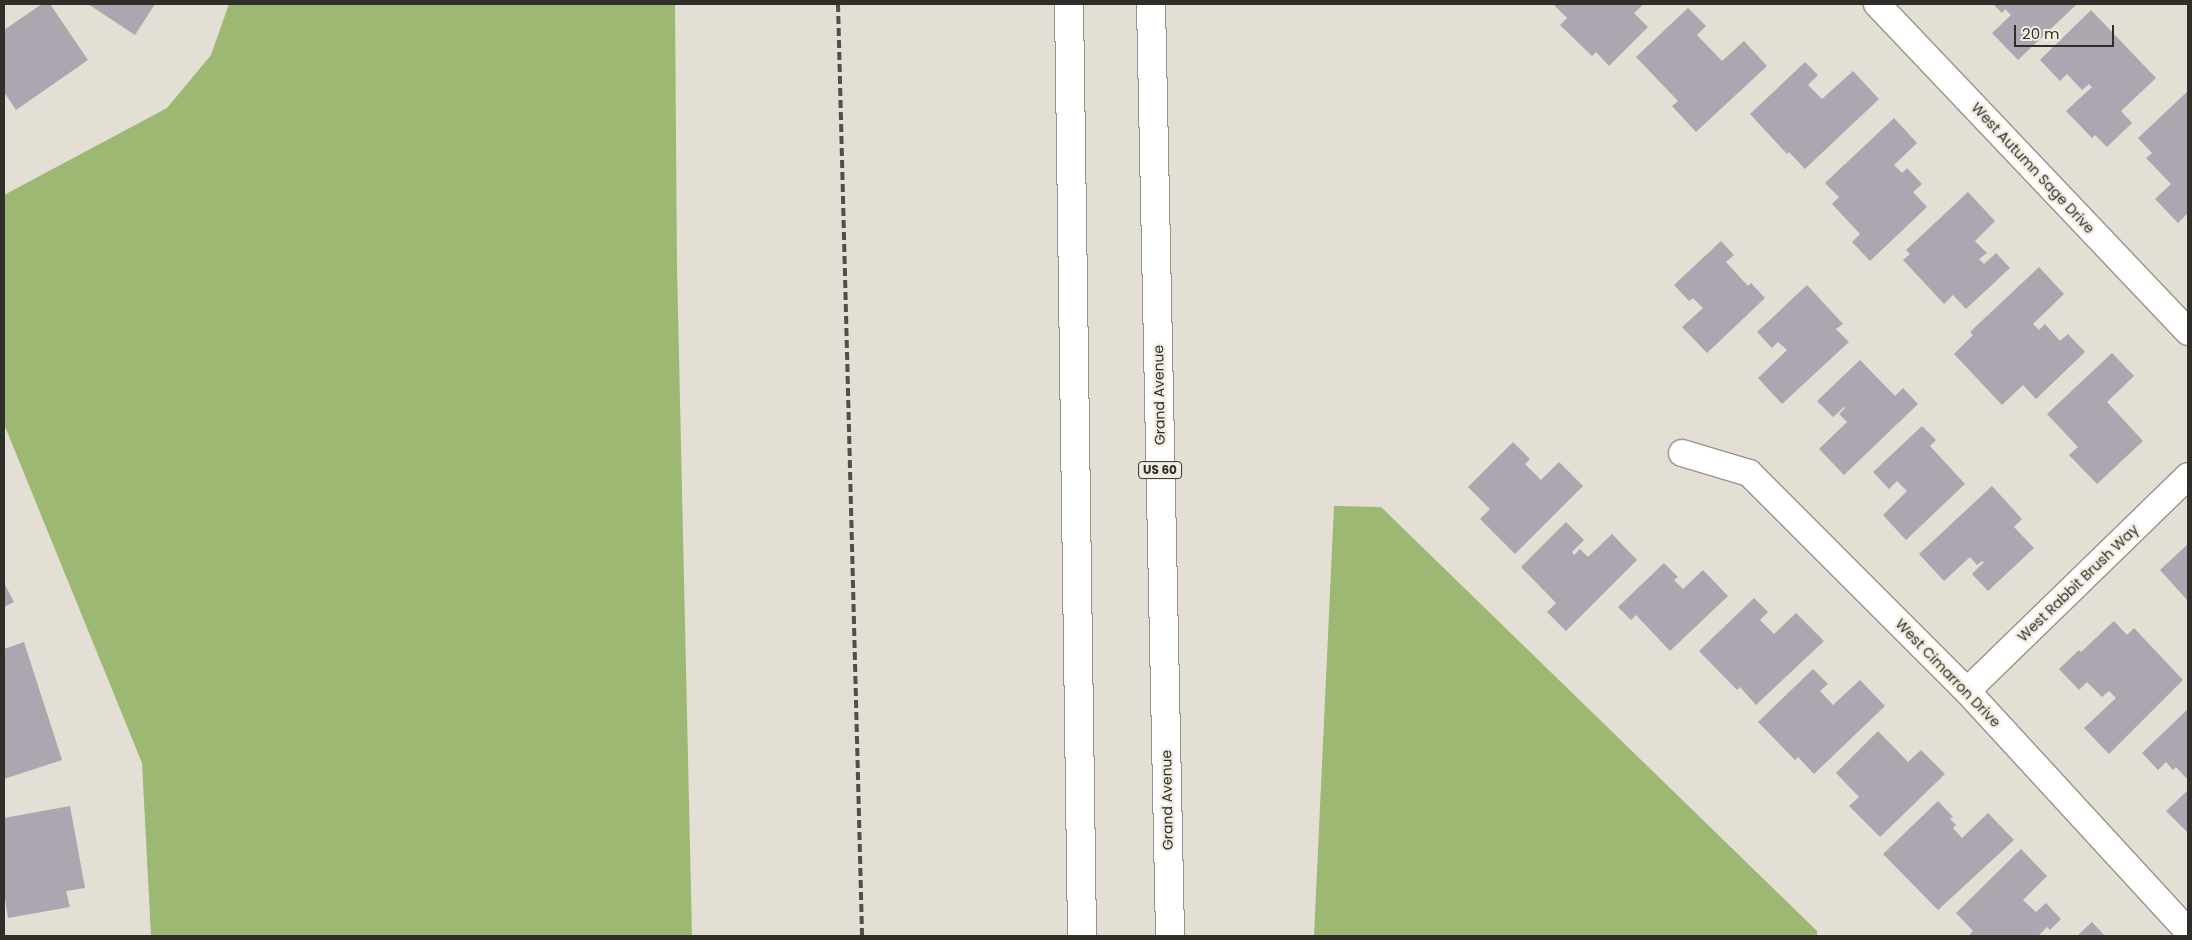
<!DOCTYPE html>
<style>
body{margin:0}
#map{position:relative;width:2192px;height:940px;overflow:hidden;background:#e4dfd4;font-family:Poppins,sans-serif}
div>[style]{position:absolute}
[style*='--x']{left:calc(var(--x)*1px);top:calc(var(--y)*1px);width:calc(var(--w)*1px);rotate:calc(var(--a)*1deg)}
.green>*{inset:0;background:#9db872}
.building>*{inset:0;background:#ada5af}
.roads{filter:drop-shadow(1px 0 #99948a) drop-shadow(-1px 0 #99948a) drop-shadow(0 1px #99948a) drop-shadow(0 -1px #99948a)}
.minor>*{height:26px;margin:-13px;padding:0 13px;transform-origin:13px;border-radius:13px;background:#fff}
.trunk>*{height:28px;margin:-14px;padding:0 14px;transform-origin:14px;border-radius:14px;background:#fff}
.rail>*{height:4px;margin-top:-2px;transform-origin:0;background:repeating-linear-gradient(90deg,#524f49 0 8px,transparent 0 12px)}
span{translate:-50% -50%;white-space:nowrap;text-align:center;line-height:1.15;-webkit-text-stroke:4.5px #f1ede1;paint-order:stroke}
.shield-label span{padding:1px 4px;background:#f1ede1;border:1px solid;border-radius:4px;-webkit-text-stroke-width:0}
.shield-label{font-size:12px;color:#302e29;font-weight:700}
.street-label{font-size:14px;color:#302e29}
.frame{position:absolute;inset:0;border:5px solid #302e29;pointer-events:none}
.scale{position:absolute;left:2014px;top:25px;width:100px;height:22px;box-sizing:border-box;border:2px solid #302e29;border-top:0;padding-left:6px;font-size:15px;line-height:18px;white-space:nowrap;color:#302e29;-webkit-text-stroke:4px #f1ede1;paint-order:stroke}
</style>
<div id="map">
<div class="green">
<i style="clip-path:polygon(229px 4px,675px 4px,677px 267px,692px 936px,151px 936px,142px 763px,4px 424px,4px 195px,167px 108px,211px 55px)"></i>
<i style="clip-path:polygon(1334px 506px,1381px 507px,1817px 931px,1817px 936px,1314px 936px)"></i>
</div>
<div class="building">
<i style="clip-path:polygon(42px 4px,50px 4px,88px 60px,16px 110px,4px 92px,4px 30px)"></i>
<i style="clip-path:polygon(88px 4px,155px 4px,135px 35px)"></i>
<i style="clip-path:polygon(1553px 4px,1644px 4px,1634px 13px,1648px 27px,1609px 66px,1596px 52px,1592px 56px,1560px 25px,1567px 18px)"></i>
<i style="clip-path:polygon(1993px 4px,2077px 4px,2018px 60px,1992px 33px,2011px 15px,2005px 9px,2002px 13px)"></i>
<i style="clip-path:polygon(1688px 8px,1706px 26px,1697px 35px,1722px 61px,1744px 41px,1767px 66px,1696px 132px,1672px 106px,1678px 101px,1636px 57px)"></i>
<i style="clip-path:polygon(2091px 10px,2156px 78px,2121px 111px,2132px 123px,2107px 147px,2095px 135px,2092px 138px,2066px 111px,2092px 87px,2089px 84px,2082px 90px,2067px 74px,2060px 81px,2040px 60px)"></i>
<i style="clip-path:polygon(1805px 62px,1818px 75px,1808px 85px,1822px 99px,1853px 71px,1879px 99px,1805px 169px,1789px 152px,1787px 154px,1750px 114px)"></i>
<i style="clip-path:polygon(2188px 91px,2188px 213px,2178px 223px,2155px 199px,2171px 184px,2146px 158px,2152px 153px,2138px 138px)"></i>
<i style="clip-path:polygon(1894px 118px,1917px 143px,1894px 165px,1902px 173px,1907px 168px,1922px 184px,1913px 192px,1927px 207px,1870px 261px,1852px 242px,1860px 234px,1832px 204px,1839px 197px,1825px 183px)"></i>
<i style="clip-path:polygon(1968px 192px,1995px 221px,1975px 241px,1987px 253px,1979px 259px,1984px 264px,1996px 253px,2010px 268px,1966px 309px,1953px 295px,1944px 304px,1903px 260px,1910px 254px,1906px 250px)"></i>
<i style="clip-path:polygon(1721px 241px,1734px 255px,1726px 262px,1748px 286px,1751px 283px,1765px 298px,1707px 353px,1682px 327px,1703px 308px,1693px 298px,1689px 301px,1674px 285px)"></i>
<i style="clip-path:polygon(2039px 267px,2064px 294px,2033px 324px,2039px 330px,2045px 324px,2060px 341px,2068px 334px,2085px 352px,2036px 399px,2023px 385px,2002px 405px,1954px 354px,1973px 335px,1970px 332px)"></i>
<i style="clip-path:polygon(1807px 285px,1843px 324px,1836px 329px,1849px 342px,1782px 404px,1758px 378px,1787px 350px,1778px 342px,1772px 348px,1757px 332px)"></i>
<i style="clip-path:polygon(2112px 353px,2134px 376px,2107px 402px,2143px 441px,2097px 484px,2069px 455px,2078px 447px,2047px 414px)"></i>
<i style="clip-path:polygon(1860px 360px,1895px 396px,1903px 388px,1918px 404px,1844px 475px,1819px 449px,1847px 422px,1839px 414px,1845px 408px,1844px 407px,1833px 417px,1817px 401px)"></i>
<i style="clip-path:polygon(1922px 426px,1936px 440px,1930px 446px,1965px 484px,1906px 540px,1883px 515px,1907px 491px,1897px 481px,1889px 489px,1873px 472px)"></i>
<i style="clip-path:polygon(1513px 442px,1530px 459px,1525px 464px,1541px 480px,1559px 462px,1583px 486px,1515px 554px,1480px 519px,1490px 509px,1468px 487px)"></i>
<i style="clip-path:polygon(1992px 486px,2022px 519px,2014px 527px,2034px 548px,1988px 591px,1972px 574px,1984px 562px,1982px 561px,1977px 565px,1970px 557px,1944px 581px,1919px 554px)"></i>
<i style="clip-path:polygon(1566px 522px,1584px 540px,1572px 552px,1574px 555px,1580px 549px,1588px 557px,1612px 534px,1637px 560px,1566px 631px,1547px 612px,1556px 603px,1521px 567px)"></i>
<i style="clip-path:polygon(2188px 544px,2188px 601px,2160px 570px)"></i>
<i style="clip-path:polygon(1664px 563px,1678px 577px,1674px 580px,1683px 589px,1703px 570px,1728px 596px,1670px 651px,1636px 615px,1631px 620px,1618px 607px)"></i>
<i style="clip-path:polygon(4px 583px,14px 602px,4px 607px)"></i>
<i style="clip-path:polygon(1754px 598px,1768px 612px,1760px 620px,1774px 634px,1796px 613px,1824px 641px,1756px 705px,1740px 687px,1737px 690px,1699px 651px)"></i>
<i style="clip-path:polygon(2114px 621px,2127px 635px,2134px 628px,2183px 680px,2109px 754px,2084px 728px,2116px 698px,2109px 691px,2102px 697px,2087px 682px,2079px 690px,2059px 669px,2079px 650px,2081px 652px)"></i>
<i style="clip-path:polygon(24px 642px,62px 760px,4px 779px,4px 649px)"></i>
<i style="clip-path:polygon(1813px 669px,1828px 684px,1820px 691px,1833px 705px,1860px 680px,1885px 706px,1814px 774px,1798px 757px,1795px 760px,1758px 722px)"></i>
<i style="clip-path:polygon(2188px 709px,2188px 780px,2176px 767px,2173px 770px,2166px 762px,2158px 770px,2142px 753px)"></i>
<i style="clip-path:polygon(1878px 731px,1908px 762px,1921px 750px,1945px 774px,1880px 837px,1849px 806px,1859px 797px,1836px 773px)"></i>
<i style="clip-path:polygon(2188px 790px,2188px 833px,2166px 811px)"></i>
<i style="clip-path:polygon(1938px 801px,1953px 817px,1950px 819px,1956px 825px,1953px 828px,1962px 838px,1988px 813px,2014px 840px,1938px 910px,1883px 854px)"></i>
<i style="clip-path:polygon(70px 806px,85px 888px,66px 891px,70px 907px,8px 918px,4px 892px,4px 818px)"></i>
<i style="clip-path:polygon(2021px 849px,2047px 876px,2023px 900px,2036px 912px,2046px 903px,2061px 919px,2050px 930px,2047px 927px,2038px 936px,1972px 936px,1970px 934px,1973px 931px,1956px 913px)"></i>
<i style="clip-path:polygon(2092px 922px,2105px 936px,2077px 936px)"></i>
</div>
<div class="roads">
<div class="minor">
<i style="--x:1877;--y:4;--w:452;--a:46.5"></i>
<i style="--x:1682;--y:453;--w:70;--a:16.6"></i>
<i style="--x:1749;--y:473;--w:308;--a:45"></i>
<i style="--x:1967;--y:691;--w:326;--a:47.4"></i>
<i style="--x:1967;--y:691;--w:308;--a:-44.2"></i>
</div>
<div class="trunk">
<i style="--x:1069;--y:4;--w:932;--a:89.2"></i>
<i style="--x:1151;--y:4;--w:932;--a:88.83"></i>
</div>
</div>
<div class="rail">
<i style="--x:838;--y:4;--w:932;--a:88.52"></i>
</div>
<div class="shield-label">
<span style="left:1160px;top:470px">US 60</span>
</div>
<div class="street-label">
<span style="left:2033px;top:168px;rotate:47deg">West Autumn Sage Drive</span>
<span style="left:1159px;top:395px;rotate:-91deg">Grand Avenue</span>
<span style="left:2078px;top:583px;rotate:-44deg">West Rabbit Brush Way</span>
<span style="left:1948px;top:673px;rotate:46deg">West Cimarron Drive</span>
<span style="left:1167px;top:800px;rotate:-91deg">Grand Avenue</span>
</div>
<div class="frame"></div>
<div class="scale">20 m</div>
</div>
